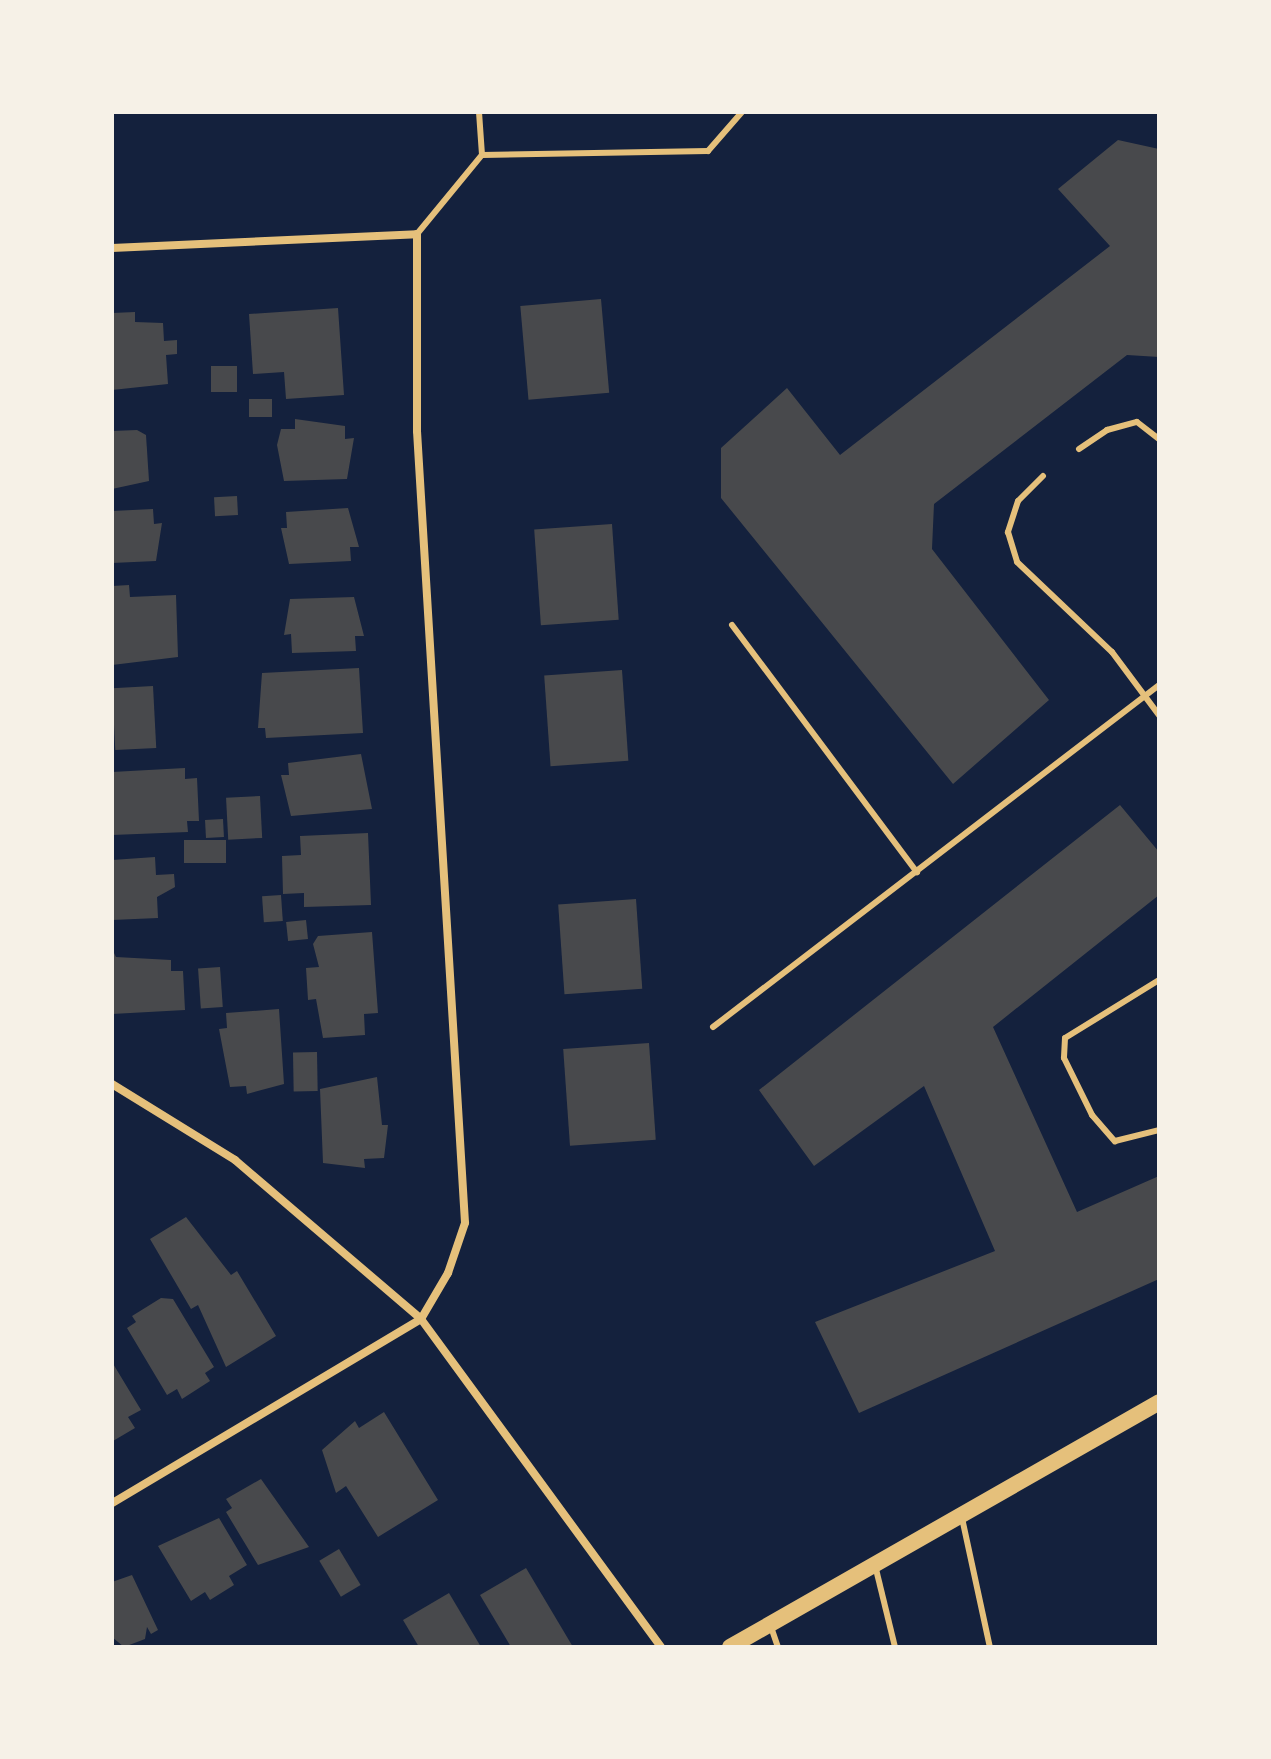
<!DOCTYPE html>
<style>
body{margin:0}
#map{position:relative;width:1271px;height:1759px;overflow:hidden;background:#14213d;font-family:"Times New Roman",serif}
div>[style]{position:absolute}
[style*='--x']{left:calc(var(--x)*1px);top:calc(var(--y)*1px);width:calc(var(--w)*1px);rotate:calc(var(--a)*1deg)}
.building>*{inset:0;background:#48494c;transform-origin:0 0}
.service>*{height:6px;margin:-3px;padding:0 3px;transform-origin:3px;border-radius:3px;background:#e5c07b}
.minor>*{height:8px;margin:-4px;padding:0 4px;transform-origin:4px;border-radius:4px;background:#e5c07b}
.secondary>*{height:16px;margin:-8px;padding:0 8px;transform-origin:8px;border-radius:8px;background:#e5c07b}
span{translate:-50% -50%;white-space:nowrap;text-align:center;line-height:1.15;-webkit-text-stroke:8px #f6f1e7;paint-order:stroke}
.frame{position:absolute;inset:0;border:114px solid #f6f1e7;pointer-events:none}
</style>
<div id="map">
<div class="building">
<i style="clip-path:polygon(1118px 140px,1159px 149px,1159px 357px,1127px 355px,934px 504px,932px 549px,1049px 700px,953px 784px,721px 498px,721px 448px,787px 388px,840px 455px,1110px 246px,1058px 189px)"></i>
<i style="left:601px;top:299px;width:94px;height:81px;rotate:85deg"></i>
<i style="clip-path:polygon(338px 308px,344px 395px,286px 399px,284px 372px,253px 374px,249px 314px)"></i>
<i style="clip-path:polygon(135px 312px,135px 322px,163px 323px,164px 341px,177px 340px,177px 354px,166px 355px,168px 384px,112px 390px,112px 313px)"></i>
<i style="left:211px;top:366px;width:26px;height:26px"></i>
<i style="left:272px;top:399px;width:18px;height:23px;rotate:90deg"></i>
<i style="clip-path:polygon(295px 419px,345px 426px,345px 439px,354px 438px,347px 479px,284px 481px,277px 445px,281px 429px,295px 429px)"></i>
<i style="clip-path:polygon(137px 430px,146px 435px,149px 481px,112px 489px,112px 431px)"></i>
<i style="left:237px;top:496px;width:19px;height:23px;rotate:87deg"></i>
<i style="clip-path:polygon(348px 508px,359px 547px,350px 547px,351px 561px,289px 564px,281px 528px,287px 528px,286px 512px)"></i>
<i style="clip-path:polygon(153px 509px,154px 524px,162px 523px,156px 561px,112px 563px,112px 511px)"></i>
<i style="left:612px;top:524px;width:96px;height:78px;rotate:86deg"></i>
<i style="clip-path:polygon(129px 585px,130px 597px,176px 595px,178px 657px,112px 665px,112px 586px)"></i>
<i style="clip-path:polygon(354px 597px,364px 636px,355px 636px,356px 651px,292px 653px,291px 634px,284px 635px,290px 599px)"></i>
<i style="clip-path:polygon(359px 668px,363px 733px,266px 738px,265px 728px,258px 728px,262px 673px)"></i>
<i style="left:622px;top:670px;width:91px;height:78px;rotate:86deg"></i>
<i style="left:153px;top:686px;width:62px;height:41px;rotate:87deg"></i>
<i style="clip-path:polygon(361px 754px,372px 809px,291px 816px,281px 775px,289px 775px,288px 763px)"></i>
<i style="clip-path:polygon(185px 768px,185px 779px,197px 778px,199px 821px,187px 821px,188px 832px,112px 835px,112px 772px)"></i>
<i style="left:260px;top:796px;width:42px;height:34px;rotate:87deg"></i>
<i style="clip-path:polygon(1120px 805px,1159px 852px,1159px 895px,993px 1027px,1077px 1212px,1159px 1176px,1159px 1279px,859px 1413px,815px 1322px,995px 1251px,924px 1086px,814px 1166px,759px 1090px)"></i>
<i style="left:223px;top:819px;width:18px;height:18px;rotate:87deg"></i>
<i style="clip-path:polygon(368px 833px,371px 905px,304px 907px,304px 893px,283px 894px,282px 856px,301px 855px,300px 836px)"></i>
<i style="left:184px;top:840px;width:42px;height:23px"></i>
<i style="clip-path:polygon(155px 857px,156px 875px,174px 874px,175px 887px,157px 897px,158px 918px,112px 920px,112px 860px)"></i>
<i style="left:281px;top:895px;width:26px;height:19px;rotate:86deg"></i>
<i style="left:636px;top:899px;width:90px;height:78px;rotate:86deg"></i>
<i style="left:306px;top:920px;width:19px;height:20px;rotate:84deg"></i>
<i style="clip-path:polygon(372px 932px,378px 1013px,364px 1014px,365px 1035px,323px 1038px,316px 999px,308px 1000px,306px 968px,319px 967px,313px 944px,318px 936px)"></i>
<i style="clip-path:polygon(112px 949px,116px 957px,171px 960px,171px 971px,183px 971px,185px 1010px,112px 1014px)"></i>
<i style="left:220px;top:967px;width:40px;height:22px;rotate:86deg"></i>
<i style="clip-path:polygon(279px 1009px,284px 1084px,247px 1094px,246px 1086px,230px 1087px,219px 1029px,227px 1028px,226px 1013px)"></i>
<i style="left:649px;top:1043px;width:97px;height:86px;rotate:86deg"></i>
<i style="left:317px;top:1052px;width:39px;height:24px;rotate:89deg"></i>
<i style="clip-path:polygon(377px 1077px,382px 1125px,388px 1125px,384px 1158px,364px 1159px,365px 1168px,323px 1163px,320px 1089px)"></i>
<i style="clip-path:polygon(186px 1217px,231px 1275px,237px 1271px,276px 1336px,226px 1367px,198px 1305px,191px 1309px,150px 1239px)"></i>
<i style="clip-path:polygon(161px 1298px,173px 1299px,214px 1367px,205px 1373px,210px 1381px,182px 1399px,177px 1389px,167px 1395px,127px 1328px,136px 1322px,132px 1316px)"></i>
<i style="clip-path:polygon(112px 1362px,141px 1410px,128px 1417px,135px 1428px,113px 1441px)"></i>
<i style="clip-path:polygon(384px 1412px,438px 1500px,378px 1537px,346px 1486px,336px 1493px,322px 1450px,355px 1421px,359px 1428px)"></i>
<i style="clip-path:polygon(261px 1479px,309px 1547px,258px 1565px,226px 1512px,232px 1508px,226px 1499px)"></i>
<i style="clip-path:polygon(219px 1518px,247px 1565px,229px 1576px,234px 1585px,210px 1600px,205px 1592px,191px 1601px,158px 1546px)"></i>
<i style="left:339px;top:1549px;width:42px;height:23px;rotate:59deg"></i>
<i style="clip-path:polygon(526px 1568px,573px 1647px,511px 1647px,480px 1595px)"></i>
<i style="clip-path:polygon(132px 1575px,158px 1630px,151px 1634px,147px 1627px,145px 1639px,124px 1647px,112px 1637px,112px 1582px)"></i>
<i style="clip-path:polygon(449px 1593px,481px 1647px,419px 1647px,403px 1620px)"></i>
</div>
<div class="service">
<i style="--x:479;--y:112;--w:43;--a:86"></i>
<i style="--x:482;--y:155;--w:226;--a:-1"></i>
<i style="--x:708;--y:151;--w:52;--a:-48.9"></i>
<i style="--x:417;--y:234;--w:102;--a:-50.6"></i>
<i style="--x:1079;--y:449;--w:34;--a:-34"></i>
<i style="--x:1107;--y:430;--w:31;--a:-15"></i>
<i style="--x:1137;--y:422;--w:28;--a:38"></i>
<i style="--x:1043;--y:476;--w:35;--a:135"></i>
<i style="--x:1018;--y:501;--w:33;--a:108"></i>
<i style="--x:1008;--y:532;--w:31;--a:73"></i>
<i style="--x:1017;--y:562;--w:131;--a:43.5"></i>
<i style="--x:1112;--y:652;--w:79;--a:53.3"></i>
<i style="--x:732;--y:625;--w:309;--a:53.2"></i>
<i style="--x:1159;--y:980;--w:110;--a:148.3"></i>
<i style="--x:1065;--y:1038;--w:20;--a:93"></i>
<i style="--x:1064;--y:1058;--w:64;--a:63.8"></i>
<i style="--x:1092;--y:1115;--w:35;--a:49"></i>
<i style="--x:1115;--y:1141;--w:45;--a:-14"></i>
<i style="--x:713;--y:1027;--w:562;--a:-37.48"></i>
<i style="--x:962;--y:1518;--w:132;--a:77.8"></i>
<i style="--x:875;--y:1565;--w:84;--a:76.3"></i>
<i style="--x:770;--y:1624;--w:24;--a:71"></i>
</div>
<div class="minor">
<i style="--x:112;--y:248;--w:305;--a:-2.6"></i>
<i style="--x:417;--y:234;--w:197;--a:90"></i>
<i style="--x:417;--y:431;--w:793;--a:86.53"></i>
<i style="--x:465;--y:1223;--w:53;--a:108.8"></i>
<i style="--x:448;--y:1273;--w:53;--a:120.4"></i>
<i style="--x:421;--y:1319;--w:360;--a:149.2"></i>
<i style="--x:112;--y:1084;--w:145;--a:31.7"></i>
<i style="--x:235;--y:1160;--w:245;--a:40.5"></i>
<i style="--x:421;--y:1319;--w:406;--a:53.8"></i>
</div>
<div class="secondary">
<i style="--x:730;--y:1647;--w:494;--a:-29.7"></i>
</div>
<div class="frame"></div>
</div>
